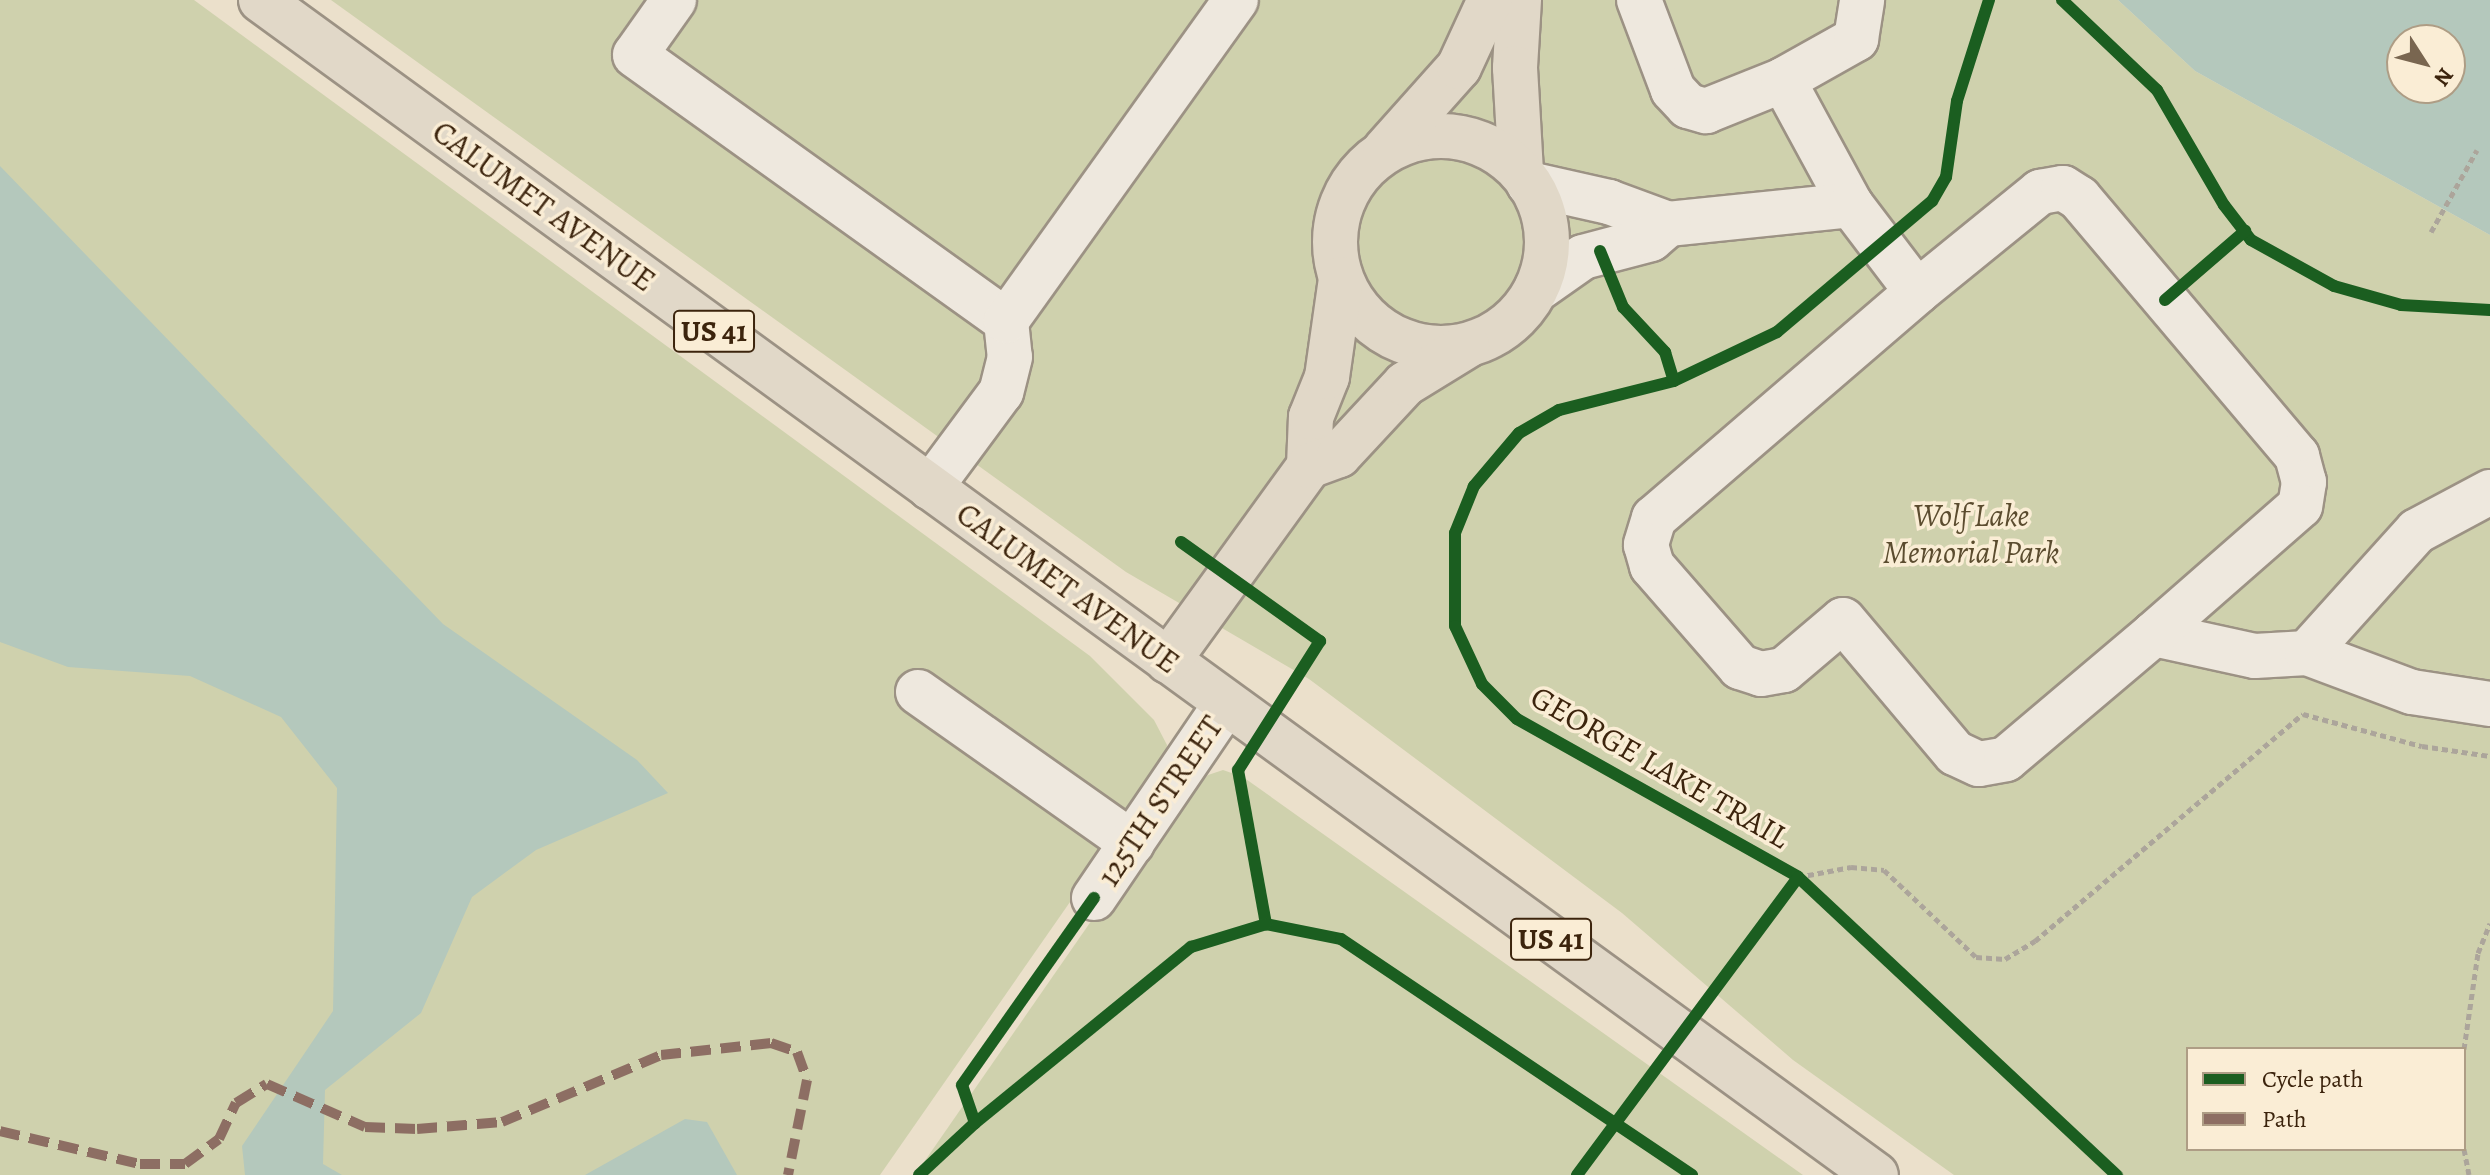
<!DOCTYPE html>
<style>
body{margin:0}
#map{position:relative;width:2490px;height:1175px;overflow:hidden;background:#ebe0cb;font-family:Alegreya,serif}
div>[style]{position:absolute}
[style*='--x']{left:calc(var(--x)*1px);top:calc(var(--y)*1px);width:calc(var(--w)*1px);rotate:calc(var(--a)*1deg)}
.green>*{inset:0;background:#cfd1ad}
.water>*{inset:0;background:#b4c8bc}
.path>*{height:5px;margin-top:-2.5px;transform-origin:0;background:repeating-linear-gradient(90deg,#aca59b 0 6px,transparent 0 10px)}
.roads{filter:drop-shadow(2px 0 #9c9284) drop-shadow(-2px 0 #9c9284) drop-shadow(0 2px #9c9284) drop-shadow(0 -2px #9c9284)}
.minor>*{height:44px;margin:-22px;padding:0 22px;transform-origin:22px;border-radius:22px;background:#eee8de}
.major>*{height:44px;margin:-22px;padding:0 22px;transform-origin:22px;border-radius:22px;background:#e1d8c8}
.major>.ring{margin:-22px;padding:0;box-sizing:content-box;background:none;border:44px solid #e1d8c8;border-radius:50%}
.quiet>*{height:10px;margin-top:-5px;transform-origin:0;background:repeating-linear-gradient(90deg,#8d6e63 0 20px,transparent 0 30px)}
.cycleway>*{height:12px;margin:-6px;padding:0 6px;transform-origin:6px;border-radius:6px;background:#1b5e20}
span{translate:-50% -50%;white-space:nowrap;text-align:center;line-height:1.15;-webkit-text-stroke:7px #faedd5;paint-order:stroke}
.shield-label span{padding:2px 6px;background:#faedd5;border:2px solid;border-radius:6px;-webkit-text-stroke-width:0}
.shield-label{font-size:30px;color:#3c240d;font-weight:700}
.street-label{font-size:32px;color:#3c240d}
.park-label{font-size:32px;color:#5b4c2f;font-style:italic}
.legend{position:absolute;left:2186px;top:1047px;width:280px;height:104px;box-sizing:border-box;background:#faedd5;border:2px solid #ae9d85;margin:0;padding:10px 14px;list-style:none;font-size:24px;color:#3c240d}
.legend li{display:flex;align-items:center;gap:16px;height:40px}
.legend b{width:40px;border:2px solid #ae9d85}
.north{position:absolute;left:2386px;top:24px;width:80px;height:80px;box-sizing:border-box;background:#faedd5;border:2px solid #ae9d85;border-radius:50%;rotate:126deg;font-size:22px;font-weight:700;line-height:32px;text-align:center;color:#3c240d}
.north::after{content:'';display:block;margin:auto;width:28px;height:36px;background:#796650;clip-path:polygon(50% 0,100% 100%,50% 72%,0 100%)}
</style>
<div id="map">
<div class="green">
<i style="clip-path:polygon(0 0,194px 0,1090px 656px,1154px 720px,1167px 745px,1164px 767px,880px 1175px,0 1175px)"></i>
<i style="clip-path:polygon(evenodd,331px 0,2118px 0,2195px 71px,2490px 235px,2490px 1175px,1954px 1175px,1793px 1060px,1622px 913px,1309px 679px,1126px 572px,331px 0,2188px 1049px,2464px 1049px,2464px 1149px,2188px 1149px,2188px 1049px)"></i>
<i style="clip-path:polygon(1223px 770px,1243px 777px,1803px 1175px,915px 1175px,1164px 816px,1208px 775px)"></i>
</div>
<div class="water">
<i style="clip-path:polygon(evenodd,2118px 0,2490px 0,2490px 235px,2195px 71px,2118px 0,2402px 40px,2450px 40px,2450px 88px,2402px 88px,2402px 40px)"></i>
<i style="clip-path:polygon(0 166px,443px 624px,637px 760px,668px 793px,536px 850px,472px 897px,421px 1013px,325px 1090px,323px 1164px,342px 1175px,245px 1175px,242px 1146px,333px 1011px,337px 788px,281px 717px,190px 676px,68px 667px,0 642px)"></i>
<i style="clip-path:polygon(685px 1119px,707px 1122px,737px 1175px,585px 1175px)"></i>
</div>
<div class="path">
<i style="--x:2431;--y:232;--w:94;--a:-60.7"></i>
<i style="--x:1798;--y:877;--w:54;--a:-10.7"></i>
<i style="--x:1851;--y:867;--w:33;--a:5"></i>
<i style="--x:1884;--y:870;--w:127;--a:43.4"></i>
<i style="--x:1976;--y:957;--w:29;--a:4"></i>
<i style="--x:2005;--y:959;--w:35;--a:-31"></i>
<i style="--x:2035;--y:941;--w:351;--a:-40.3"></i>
<i style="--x:2303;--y:714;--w:123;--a:15.1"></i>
<i style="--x:2422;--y:746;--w:69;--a:8.4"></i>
<i style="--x:2464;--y:1049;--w:97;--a:-81.7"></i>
<i style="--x:2478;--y:953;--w:32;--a:-68"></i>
<i style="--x:2464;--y:1149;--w:26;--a:79"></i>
</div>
<div class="roads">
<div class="minor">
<i style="--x:674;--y:0;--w:67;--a:125.3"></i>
<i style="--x:635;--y:55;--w:457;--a:35.6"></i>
<i style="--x:1006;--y:321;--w:36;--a:84"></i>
<i style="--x:1010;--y:357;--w:36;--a:104"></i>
<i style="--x:1001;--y:392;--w:119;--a:126.5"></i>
<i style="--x:1639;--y:0;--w:96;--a:69.3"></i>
<i style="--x:1673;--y:90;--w:22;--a:47"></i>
<i style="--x:1688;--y:106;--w:19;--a:16"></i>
<i style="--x:1706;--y:111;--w:83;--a:-21.9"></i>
<i style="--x:1783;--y:80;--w:84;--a:-29.3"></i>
<i style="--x:1856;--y:39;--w:39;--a:-81"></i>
<i style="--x:1783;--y:80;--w:142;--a:61.5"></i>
<i style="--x:1529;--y:184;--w:82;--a:12.7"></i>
<i style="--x:1609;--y:202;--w:63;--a:20.4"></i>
<i style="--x:1668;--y:224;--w:184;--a:-5.9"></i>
<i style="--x:1851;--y:205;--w:109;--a:52.8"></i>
<i style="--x:1917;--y:292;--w:347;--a:139.3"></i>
<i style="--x:1654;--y:518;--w:28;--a:107"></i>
<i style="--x:1646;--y:545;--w:22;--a:74"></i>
<i style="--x:1652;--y:566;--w:134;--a:48.9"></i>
<i style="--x:1740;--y:667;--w:22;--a:18"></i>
<i style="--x:1761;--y:674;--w:23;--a:-10"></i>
<i style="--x:1784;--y:670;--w:77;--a:-40.3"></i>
<i style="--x:1843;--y:620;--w:174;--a:49.9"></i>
<i style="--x:1955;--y:753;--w:26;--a:25"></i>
<i style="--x:1979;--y:764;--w:27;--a:-10"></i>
<i style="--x:2006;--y:759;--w:194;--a:-40.2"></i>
<i style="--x:2154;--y:634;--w:103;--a:12.3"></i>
<i style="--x:2255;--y:656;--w:52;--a:-3.3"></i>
<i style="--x:2307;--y:653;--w:112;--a:20.4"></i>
<i style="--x:2412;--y:692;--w:79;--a:8.7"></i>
<i style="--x:1536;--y:290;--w:57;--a:-35.1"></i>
<i style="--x:1583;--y:257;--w:70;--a:-14.8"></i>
<i style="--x:1651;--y:239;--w:23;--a:-41"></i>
<i style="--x:1917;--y:292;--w:159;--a:-39.1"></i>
<i style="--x:2040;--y:192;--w:23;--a:-10"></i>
<i style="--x:2063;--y:188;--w:19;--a:32"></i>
<i style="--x:2079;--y:198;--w:338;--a:49.8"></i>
<i style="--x:2297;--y:456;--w:27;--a:75"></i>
<i style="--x:2304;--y:482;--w:24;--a:99"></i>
<i style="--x:2300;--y:506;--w:194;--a:138.8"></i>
<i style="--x:1006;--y:321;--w:395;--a:-54.4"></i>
<i style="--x:2307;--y:653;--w:164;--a:-48"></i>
<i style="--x:2417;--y:531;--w:83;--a:-28.1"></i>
<i style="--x:918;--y:692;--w:262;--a:35.2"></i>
<i style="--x:1094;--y:898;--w:235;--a:-55.8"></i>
</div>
<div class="major">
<i style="--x:261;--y:0;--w:1997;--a:36.04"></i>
<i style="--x:1519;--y:0;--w:68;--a:93.4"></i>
<i style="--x:1515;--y:68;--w:104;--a:86.7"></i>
<i class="ring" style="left:1335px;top:136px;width:168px;height:168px"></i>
<i style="--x:1385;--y:150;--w:111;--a:-48.3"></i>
<i style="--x:1459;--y:67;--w:74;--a:-65.2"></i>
<i style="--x:1309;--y:466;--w:49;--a:-87.7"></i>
<i style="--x:1311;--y:417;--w:43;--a:-68.2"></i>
<i style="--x:1327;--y:377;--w:99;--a:-81.9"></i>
<i style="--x:1168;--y:661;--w:241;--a:-54.1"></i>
<i style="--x:1309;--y:466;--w:32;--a:-20"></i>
<i style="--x:1339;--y:455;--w:97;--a:-47.1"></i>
<i style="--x:1405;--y:384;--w:73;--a:-31.5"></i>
</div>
</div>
<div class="quiet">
<i style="--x:0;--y:1131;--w:144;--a:13.3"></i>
<i style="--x:140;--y:1164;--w:45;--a:0"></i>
<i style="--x:185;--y:1164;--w:42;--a:-36.3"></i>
<i style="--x:219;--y:1139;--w:40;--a:-65"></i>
<i style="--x:236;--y:1103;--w:36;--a:-32"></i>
<i style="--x:267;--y:1084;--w:107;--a:23.7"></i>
<i style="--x:365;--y:1127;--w:52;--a:2.2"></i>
<i style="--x:417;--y:1129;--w:85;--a:-4.7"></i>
<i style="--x:502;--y:1122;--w:173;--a:-22.8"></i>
<i style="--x:661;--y:1055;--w:111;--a:-6.2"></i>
<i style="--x:771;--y:1043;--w:28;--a:19"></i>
<i style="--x:797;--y:1052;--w:30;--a:70"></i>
<i style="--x:807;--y:1080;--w:97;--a:101.3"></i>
</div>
<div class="cycleway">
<i style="--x:1989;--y:0;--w:106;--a:107.6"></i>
<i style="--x:1957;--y:101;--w:77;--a:98.2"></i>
<i style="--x:1946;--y:177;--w:28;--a:120"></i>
<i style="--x:1932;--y:201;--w:203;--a:139.8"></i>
<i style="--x:1777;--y:332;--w:114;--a:154.6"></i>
<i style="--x:1674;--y:381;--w:119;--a:165.8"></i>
<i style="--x:1559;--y:410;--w:46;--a:150.1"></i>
<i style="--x:1519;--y:433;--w:70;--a:130.3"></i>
<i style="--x:1474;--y:486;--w:51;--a:112"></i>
<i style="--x:1455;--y:533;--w:93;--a:90"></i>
<i style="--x:1455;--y:626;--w:64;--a:65"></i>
<i style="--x:1482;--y:684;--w:49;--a:45"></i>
<i style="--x:1517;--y:719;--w:322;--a:29.3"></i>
<i style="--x:1798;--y:877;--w:437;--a:43.1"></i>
<i style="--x:2062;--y:0;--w:131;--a:43.5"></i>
<i style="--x:2157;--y:90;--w:133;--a:59.8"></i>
<i style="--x:2224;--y:205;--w:44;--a:52.4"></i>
<i style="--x:2251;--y:240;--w:95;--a:29"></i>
<i style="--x:2334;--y:286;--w:70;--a:15.8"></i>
<i style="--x:2401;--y:305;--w:89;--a:3.2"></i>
<i style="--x:1600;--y:251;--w:61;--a:67.7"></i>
<i style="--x:1623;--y:307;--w:62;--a:47"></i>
<i style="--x:1665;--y:352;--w:30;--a:73"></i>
<i style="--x:2165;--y:300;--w:106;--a:-40.8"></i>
<i style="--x:1181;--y:542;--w:171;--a:35.5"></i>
<i style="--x:1320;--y:641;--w:153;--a:122.4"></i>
<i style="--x:1238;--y:770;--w:157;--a:79.7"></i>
<i style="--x:1266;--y:924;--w:76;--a:11.3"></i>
<i style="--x:1341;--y:939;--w:423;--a:33.9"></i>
<i style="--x:975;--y:1123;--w:279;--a:-39.2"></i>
<i style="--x:1191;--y:947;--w:78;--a:-17"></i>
<i style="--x:919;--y:1175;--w:76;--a:-42.9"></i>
<i style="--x:975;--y:1123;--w:40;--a:-108.9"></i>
<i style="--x:962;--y:1085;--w:229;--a:-54.8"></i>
<i style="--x:1577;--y:1175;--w:371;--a:-53.4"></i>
</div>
<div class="shield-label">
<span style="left:714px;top:331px">US 41</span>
<span style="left:1551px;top:939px">US 41</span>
</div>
<div class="street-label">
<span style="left:544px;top:206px;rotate:36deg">CALUMET AVENUE</span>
<span style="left:1068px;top:588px;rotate:36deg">CALUMET AVENUE</span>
<span style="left:1660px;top:767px;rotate:30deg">GEORGE LAKE TRAIL</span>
<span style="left:1160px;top:801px;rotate:-56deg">125TH STREET</span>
</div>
<div class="park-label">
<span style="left:1971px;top:534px">Wolf Lake<br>Memorial Park</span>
</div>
<ul class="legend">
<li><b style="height:10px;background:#1b5e20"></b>Cycle path</li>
<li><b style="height:10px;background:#8d6e63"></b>Path</li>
</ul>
<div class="north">N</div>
</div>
